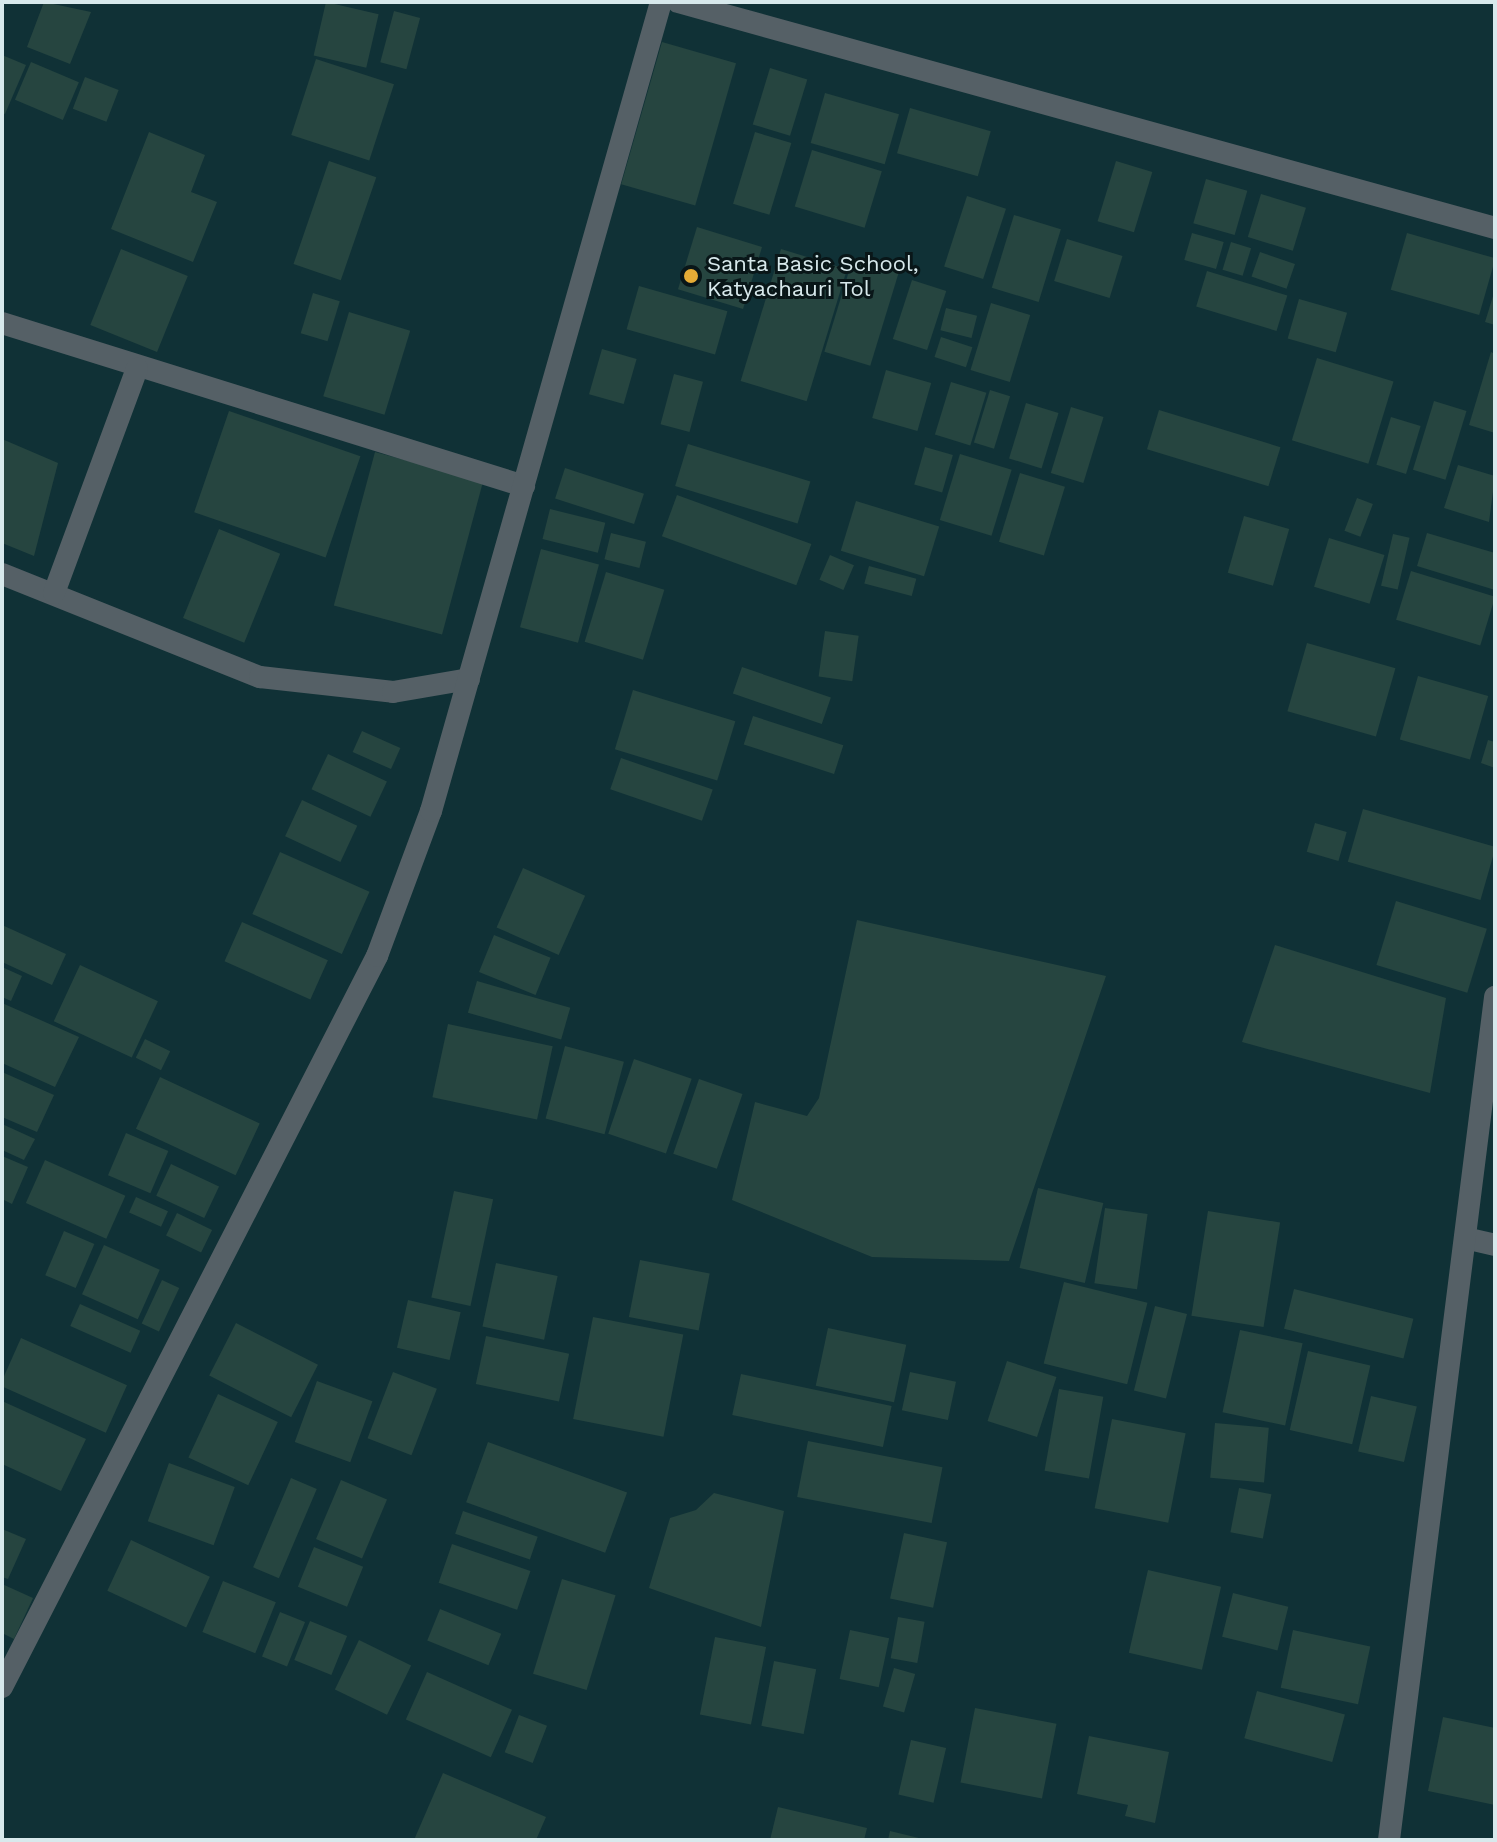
<!DOCTYPE html>
<style>
body{margin:0}
#map{position:relative;width:1497px;height:1842px;overflow:hidden;background:#103136;font-family:"Work Sans",sans-serif}
div>[style]{position:absolute}
[style*='--x']{left:calc(var(--x)*1px);top:calc(var(--y)*1px);width:calc(var(--w)*1px);rotate:calc(var(--a)*1deg)}
.building>*{inset:0;background:#264540;transform-origin:0 0}
.minor>*{height:22px;margin:-11px;padding:0 11px;transform-origin:11px;border-radius:11px;background:#556066}
.dots>*{width:22px;height:22px;translate:-50% -50%;box-sizing:border-box;border:4px solid #091618;border-radius:50%}
span{translate:-50% -50%;white-space:nowrap;text-align:center;line-height:1.15;-webkit-text-stroke:6px #091618;paint-order:stroke}
.poi-label{font-size:22px;color:#d8e9ec}
.left{translate:0 -50%;text-align:left}
.frame{position:absolute;inset:0;border:4px solid #d8e9ec;pointer-events:none}
</style>
<div id="map">
<div class="building">
<i style="clip-path:polygon(44px 2px,91px 12px,70px 64px,27px 47px)"></i>
<i style="left:326px;top:2px;width:54px;height:55px;rotate:13deg"></i>
<i style="left:394px;top:11px;width:27px;height:53px;rotate:15deg"></i>
<i style="left:662px;top:42px;width:77px;height:148px;rotate:16deg"></i>
<i style="clip-path:polygon(2px 55px,26px 65px,5px 114px,2px 113px)"></i>
<i style="left:316px;top:59px;width:82px;height:80px;rotate:18deg"></i>
<i style="left:31px;top:62px;width:52px;height:41px;rotate:23deg"></i>
<i style="left:770px;top:68px;width:39px;height:59px;rotate:17deg"></i>
<i style="left:85px;top:77px;width:36px;height:34px;rotate:21deg"></i>
<i style="left:825px;top:93px;width:77px;height:52px;rotate:16deg"></i>
<i style="left:910px;top:108px;width:84px;height:47px;rotate:16deg"></i>
<i style="clip-path:polygon(149px 132px,205px 155px,191px 192px,217px 202px,193px 262px,111px 229px)"></i>
<i style="left:755px;top:132px;width:38px;height:75px;rotate:17deg"></i>
<i style="left:812px;top:150px;width:73px;height:59px;rotate:17deg"></i>
<i style="left:329px;top:161px;width:50px;height:109px;rotate:19deg"></i>
<i style="left:1116px;top:161px;width:38px;height:63px;rotate:17deg"></i>
<i style="left:1206px;top:179px;width:43px;height:46px;rotate:16deg"></i>
<i style="left:1261px;top:194px;width:47px;height:45px;rotate:17deg"></i>
<i style="left:967px;top:196px;width:41px;height:74px;rotate:18deg"></i>
<i style="left:1014px;top:215px;width:49px;height:76px;rotate:17deg"></i>
<i style="left:697px;top:227px;width:68px;height:65px;rotate:17deg"></i>
<i style="left:1192px;top:233px;width:33px;height:28px;rotate:16deg"></i>
<i style="left:1407px;top:233px;width:92px;height:59px;rotate:16deg"></i>
<i style="left:1067px;top:239px;width:58px;height:44px;rotate:17deg"></i>
<i style="left:1231px;top:242px;width:21px;height:29px;rotate:17deg"></i>
<i style="left:121px;top:249px;width:72px;height:82px;rotate:22deg"></i>
<i style="left:781px;top:249px;width:69px;height:138px;rotate:17deg"></i>
<i style="left:1260px;top:252px;width:37px;height:26px;rotate:19deg"></i>
<i style="left:853px;top:258px;width:48px;height:98px;rotate:17deg"></i>
<i style="left:1207px;top:271px;width:84px;height:37px;rotate:17deg"></i>
<i style="left:912px;top:280px;width:36px;height:62px;rotate:18deg"></i>
<i style="left:639px;top:286px;width:92px;height:45px;rotate:16deg"></i>
<i style="left:313px;top:293px;width:28px;height:42px;rotate:17deg"></i>
<i style="clip-path:polygon(1494px 293px,1495px 293px,1495px 325px,1485px 322px)"></i>
<i style="left:1299px;top:299px;width:50px;height:41px;rotate:16deg"></i>
<i style="left:991px;top:303px;width:41px;height:70px;rotate:17deg"></i>
<i style="left:946px;top:308px;width:32px;height:23px;rotate:14deg"></i>
<i style="left:349px;top:312px;width:64px;height:88px;rotate:17deg"></i>
<i style="left:941px;top:337px;width:33px;height:21px;rotate:18deg"></i>
<i style="left:602px;top:349px;width:36px;height:47px;rotate:16deg"></i>
<i style="clip-path:polygon(1491px 352px,1495px 354px,1495px 433px,1469px 425px)"></i>
<i style="left:1317px;top:358px;width:80px;height:86px;rotate:17deg"></i>
<i style="left:886px;top:370px;width:47px;height:50px;rotate:16deg"></i>
<i style="left:674px;top:374px;width:30px;height:52px;rotate:15deg"></i>
<i style="left:951px;top:382px;width:37px;height:55px;rotate:17deg"></i>
<i style="left:990px;top:390px;width:21px;height:55px;rotate:17deg"></i>
<i style="left:1434px;top:401px;width:34px;height:72px;rotate:17deg"></i>
<i style="left:1026px;top:403px;width:34px;height:58px;rotate:17deg"></i>
<i style="left:1071px;top:407px;width:34px;height:69px;rotate:17deg"></i>
<i style="left:1159px;top:410px;width:127px;height:41px;rotate:17deg"></i>
<i style="left:229px;top:411px;width:139px;height:107px;rotate:19deg"></i>
<i style="left:1391px;top:417px;width:31px;height:50px;rotate:17deg"></i>
<i style="clip-path:polygon(2px 439px,58px 463px,34px 556px,2px 543px)"></i>
<i style="left:688px;top:444px;width:128px;height:44px;rotate:17deg"></i>
<i style="left:925px;top:447px;width:29px;height:39px;rotate:16deg"></i>
<i style="left:375px;top:452px;width:112px;height:159px;rotate:15deg"></i>
<i style="left:960px;top:454px;width:54px;height:69px;rotate:17deg"></i>
<i style="clip-path:polygon(1458px 465px,1495px 476px,1489px 522px,1444px 508px)"></i>
<i style="left:565px;top:468px;width:83px;height:32px;rotate:18deg"></i>
<i style="left:1020px;top:473px;width:47px;height:72px;rotate:17deg"></i>
<i style="left:677px;top:495px;width:143px;height:44px;rotate:20deg"></i>
<i style="left:1357px;top:498px;width:17px;height:35px;rotate:21deg"></i>
<i style="left:856px;top:501px;width:87px;height:52px;rotate:17deg"></i>
<i style="left:550px;top:509px;width:57px;height:31px;rotate:14deg"></i>
<i style="left:1244px;top:516px;width:47px;height:59px;rotate:16deg"></i>
<i style="left:219px;top:529px;width:66px;height:96px;rotate:22deg"></i>
<i style="left:611px;top:533px;width:36px;height:27px;rotate:14deg"></i>
<i style="clip-path:polygon(1427px 533px,1495px 553px,1495px 590px,1417px 566px)"></i>
<i style="left:1393px;top:534px;width:17px;height:53px;rotate:13deg"></i>
<i style="left:1329px;top:538px;width:58px;height:51px;rotate:17deg"></i>
<i style="left:541px;top:549px;width:60px;height:81px;rotate:15deg"></i>
<i style="left:830px;top:555px;width:26px;height:27px;rotate:23deg"></i>
<i style="left:869px;top:566px;width:49px;height:18px;rotate:15deg"></i>
<i style="left:1411px;top:571px;width:88px;height:51px;rotate:17deg"></i>
<i style="left:606px;top:572px;width:61px;height:73px;rotate:17deg"></i>
<i style="left:825px;top:631px;width:34px;height:46px;rotate:8deg"></i>
<i style="left:1307px;top:643px;width:92px;height:71px;rotate:16deg"></i>
<i style="left:742px;top:667px;width:94px;height:28px;rotate:19deg"></i>
<i style="left:1418px;top:676px;width:73px;height:66px;rotate:16deg"></i>
<i style="left:633px;top:690px;width:107px;height:62px;rotate:17deg"></i>
<i style="left:753px;top:716px;width:95px;height:30px;rotate:18deg"></i>
<i style="left:362px;top:731px;width:42px;height:23px;rotate:24deg"></i>
<i style="clip-path:polygon(1488px 740px,1495px 742px,1495px 768px,1481px 763px)"></i>
<i style="left:328px;top:754px;width:65px;height:39px;rotate:25deg"></i>
<i style="left:621px;top:758px;width:97px;height:33px;rotate:19deg"></i>
<i style="left:302px;top:800px;width:61px;height:40px;rotate:25deg"></i>
<i style="left:1363px;top:809px;width:138px;height:55px;rotate:16deg"></i>
<i style="left:1315px;top:823px;width:33px;height:30px;rotate:16deg"></i>
<i style="left:280px;top:852px;width:98px;height:68px;rotate:24deg"></i>
<i style="left:523px;top:868px;width:68px;height:65px;rotate:24deg"></i>
<i style="left:1396px;top:901px;width:95px;height:67px;rotate:17deg"></i>
<i style="clip-path:polygon(857px 920px,1106px 976px,1009px 1261px,872px 1257px,732px 1200px,755px 1102px,807px 1116px,819px 1098px)"></i>
<i style="left:242px;top:922px;width:94px;height:43px;rotate:24deg"></i>
<i style="clip-path:polygon(2px 925px,66px 954px,52px 985px,2px 962px)"></i>
<i style="left:494px;top:935px;width:61px;height:40px;rotate:22deg"></i>
<i style="clip-path:polygon(1275px 945px,1446px 998px,1430px 1093px,1242px 1042px)"></i>
<i style="left:80px;top:965px;width:86px;height:62px;rotate:25deg"></i>
<i style="clip-path:polygon(2px 967px,22px 976px,11px 1001px,2px 997px)"></i>
<i style="left:477px;top:981px;width:97px;height:33px;rotate:16deg"></i>
<i style="clip-path:polygon(2px 1003px,79px 1037px,55px 1087px,2px 1063px)"></i>
<i style="left:448px;top:1024px;width:107px;height:75px;rotate:12deg"></i>
<i style="left:145px;top:1039px;width:28px;height:21px;rotate:26deg"></i>
<i style="left:565px;top:1046px;width:61px;height:75px;rotate:15deg"></i>
<i style="left:634px;top:1059px;width:61px;height:79px;rotate:19deg"></i>
<i style="clip-path:polygon(2px 1072px,54px 1095px,37px 1132px,2px 1117px)"></i>
<i style="left:160px;top:1077px;width:110px;height:57px;rotate:25deg"></i>
<i style="left:699px;top:1079px;width:46px;height:79px;rotate:19deg"></i>
<i style="clip-path:polygon(2px 1124px,35px 1139px,24px 1160px,2px 1150px)"></i>
<i style="left:126px;top:1133px;width:46px;height:46px;rotate:23deg"></i>
<i style="clip-path:polygon(2px 1156px,28px 1167px,12px 1204px,2px 1199px)"></i>
<i style="left:45px;top:1160px;width:88px;height:47px;rotate:24deg"></i>
<i style="left:171px;top:1164px;width:53px;height:35px;rotate:25deg"></i>
<i style="left:1038px;top:1188px;width:67px;height:82px;rotate:13deg"></i>
<i style="left:454px;top:1191px;width:40px;height:109px;rotate:12deg"></i>
<i style="left:136px;top:1197px;width:35px;height:17px;rotate:24deg"></i>
<i style="left:1105px;top:1208px;width:43px;height:76px;rotate:8deg"></i>
<i style="left:1208px;top:1211px;width:73px;height:106px;rotate:9deg"></i>
<i style="left:177px;top:1213px;width:39px;height:25px;rotate:26deg"></i>
<i style="left:64px;top:1231px;width:33px;height:48px;rotate:23deg"></i>
<i style="left:104px;top:1245px;width:61px;height:54px;rotate:24deg"></i>
<i style="left:640px;top:1260px;width:71px;height:58px;rotate:11deg"></i>
<i style="left:496px;top:1263px;width:63px;height:65px;rotate:12deg"></i>
<i style="left:162px;top:1280px;width:19px;height:48px;rotate:25deg"></i>
<i style="left:1064px;top:1282px;width:86px;height:84px;rotate:14deg"></i>
<i style="left:1294px;top:1289px;width:123px;height:41px;rotate:14deg"></i>
<i style="left:408px;top:1300px;width:54px;height:49px;rotate:13deg"></i>
<i style="left:80px;top:1304px;width:66px;height:24px;rotate:24deg"></i>
<i style="left:1155px;top:1306px;width:33px;height:87px;rotate:14deg"></i>
<i style="left:593px;top:1317px;width:92px;height:104px;rotate:11deg"></i>
<i style="left:236px;top:1323px;width:92px;height:59px;rotate:27deg"></i>
<i style="left:828px;top:1328px;width:80px;height:59px;rotate:12deg"></i>
<i style="left:1240px;top:1330px;width:64px;height:84px;rotate:12deg"></i>
<i style="left:486px;top:1336px;width:85px;height:49px;rotate:12deg"></i>
<i style="left:21px;top:1338px;width:116px;height:52px;rotate:24deg"></i>
<i style="left:1308px;top:1351px;width:64px;height:81px;rotate:13deg"></i>
<i style="left:1007px;top:1361px;width:52px;height:63px;rotate:18deg"></i>
<i style="left:393px;top:1372px;width:47px;height:71px;rotate:21deg"></i>
<i style="left:910px;top:1372px;width:47px;height:39px;rotate:12deg"></i>
<i style="left:741px;top:1374px;width:154px;height:42px;rotate:12deg"></i>
<i style="left:317px;top:1381px;width:59px;height:65px;rotate:20deg"></i>
<i style="left:1059px;top:1389px;width:45px;height:83px;rotate:10deg"></i>
<i style="left:218px;top:1394px;width:66px;height:70px;rotate:25deg"></i>
<i style="left:1371px;top:1396px;width:47px;height:57px;rotate:13deg"></i>
<i style="clip-path:polygon(2px 1401px,86px 1439px,61px 1491px,2px 1464px)"></i>
<i style="left:1112px;top:1419px;width:75px;height:91px;rotate:11deg"></i>
<i style="left:1215px;top:1423px;width:54px;height:55px;rotate:5deg"></i>
<i style="left:808px;top:1441px;width:137px;height:57px;rotate:11deg"></i>
<i style="left:488px;top:1442px;width:148px;height:64px;rotate:20deg"></i>
<i style="left:169px;top:1463px;width:70px;height:62px;rotate:20deg"></i>
<i style="left:291px;top:1478px;width:28px;height:97px;rotate:23deg"></i>
<i style="left:341px;top:1480px;width:50px;height:64px;rotate:23deg"></i>
<i style="left:1239px;top:1488px;width:33px;height:45px;rotate:11deg"></i>
<i style="clip-path:polygon(714px 1493px,784px 1511px,761px 1627px,649px 1588px,670px 1518px,696px 1510px)"></i>
<i style="left:463px;top:1511px;width:79px;height:24px;rotate:19deg"></i>
<i style="clip-path:polygon(2px 1529px,26px 1539px,8px 1579px,2px 1577px)"></i>
<i style="left:904px;top:1533px;width:44px;height:67px;rotate:12deg"></i>
<i style="left:131px;top:1540px;width:87px;height:56px;rotate:25deg"></i>
<i style="left:452px;top:1544px;width:83px;height:41px;rotate:19deg"></i>
<i style="left:314px;top:1547px;width:53px;height:43px;rotate:22deg"></i>
<i style="left:1148px;top:1570px;width:75px;height:85px;rotate:13deg"></i>
<i style="left:562px;top:1579px;width:56px;height:99px;rotate:17deg"></i>
<i style="left:223px;top:1581px;width:57px;height:55px;rotate:22deg"></i>
<i style="clip-path:polygon(2px 1584px,33px 1598px,14px 1639px,2px 1633px)"></i>
<i style="left:1233px;top:1593px;width:57px;height:45px;rotate:14deg"></i>
<i style="left:440px;top:1609px;width:66px;height:34px;rotate:22deg"></i>
<i style="left:280px;top:1612px;width:27px;height:48px;rotate:22deg"></i>
<i style="left:898px;top:1617px;width:27px;height:42px;rotate:10deg"></i>
<i style="left:310px;top:1621px;width:40px;height:42px;rotate:22deg"></i>
<i style="left:850px;top:1630px;width:40px;height:50px;rotate:12deg"></i>
<i style="left:1293px;top:1630px;width:79px;height:59px;rotate:12deg"></i>
<i style="left:715px;top:1637px;width:52px;height:79px;rotate:11deg"></i>
<i style="left:359px;top:1640px;width:58px;height:55px;rotate:26deg"></i>
<i style="left:774px;top:1661px;width:43px;height:66px;rotate:11deg"></i>
<i style="left:894px;top:1668px;width:22px;height:40px;rotate:16deg"></i>
<i style="left:427px;top:1672px;width:93px;height:52px;rotate:24deg"></i>
<i style="left:1257px;top:1691px;width:91px;height:49px;rotate:15deg"></i>
<i style="left:975px;top:1708px;width:83px;height:76px;rotate:11deg"></i>
<i style="left:519px;top:1715px;width:30px;height:40px;rotate:21deg"></i>
<i style="clip-path:polygon(1443px 1717px,1495px 1728px,1495px 1805px,1428px 1791px)"></i>
<i style="clip-path:polygon(1089px 1736px,1169px 1752px,1155px 1823px,1125px 1816px,1128px 1805px,1077px 1794px)"></i>
<i style="left:911px;top:1740px;width:36px;height:56px;rotate:13deg"></i>
<i style="clip-path:polygon(443px 1773px,546px 1817px,536px 1840px,414px 1840px)"></i>
<i style="clip-path:polygon(778px 1807px,867px 1828px,864px 1840px,770px 1840px)"></i>
<i style="clip-path:polygon(890px 1831px,923px 1839px,923px 1840px,888px 1840px)"></i>
</div>
<div class="minor">
<i style="--x:678;--y:2;--w:848;--a:15.46"></i>
<i style="--x:2;--y:323;--w:547;--a:17.34"></i>
<i style="--x:2;--y:574;--w:278;--a:21.8"></i>
<i style="--x:260;--y:677;--w:134;--a:6.4"></i>
<i style="--x:393;--y:692;--w:77;--a:-9.7"></i>
<i style="--x:54;--y:593;--w:239;--a:-69.7"></i>
<i style="--x:1465;--y:1238;--w:31;--a:13"></i>
<i style="--x:2;--y:1687;--w:822;--a:-62.84"></i>
<i style="--x:377;--y:956;--w:155;--a:-69.6"></i>
<i style="--x:431;--y:811;--w:841;--a:-74.13"></i>
<i style="--x:1389;--y:1840;--w:850;--a:-82.83"></i>
</div>
<div class="dots">
<i style="left:691px;top:276px;background:#e6ac36"></i>
</div>
<div class="poi-label">
<span class="left" style="left:707px;top:276px">Santa Basic School,<br>Katyachauri Tol</span>
</div>
<div class="frame"></div>
</div>
